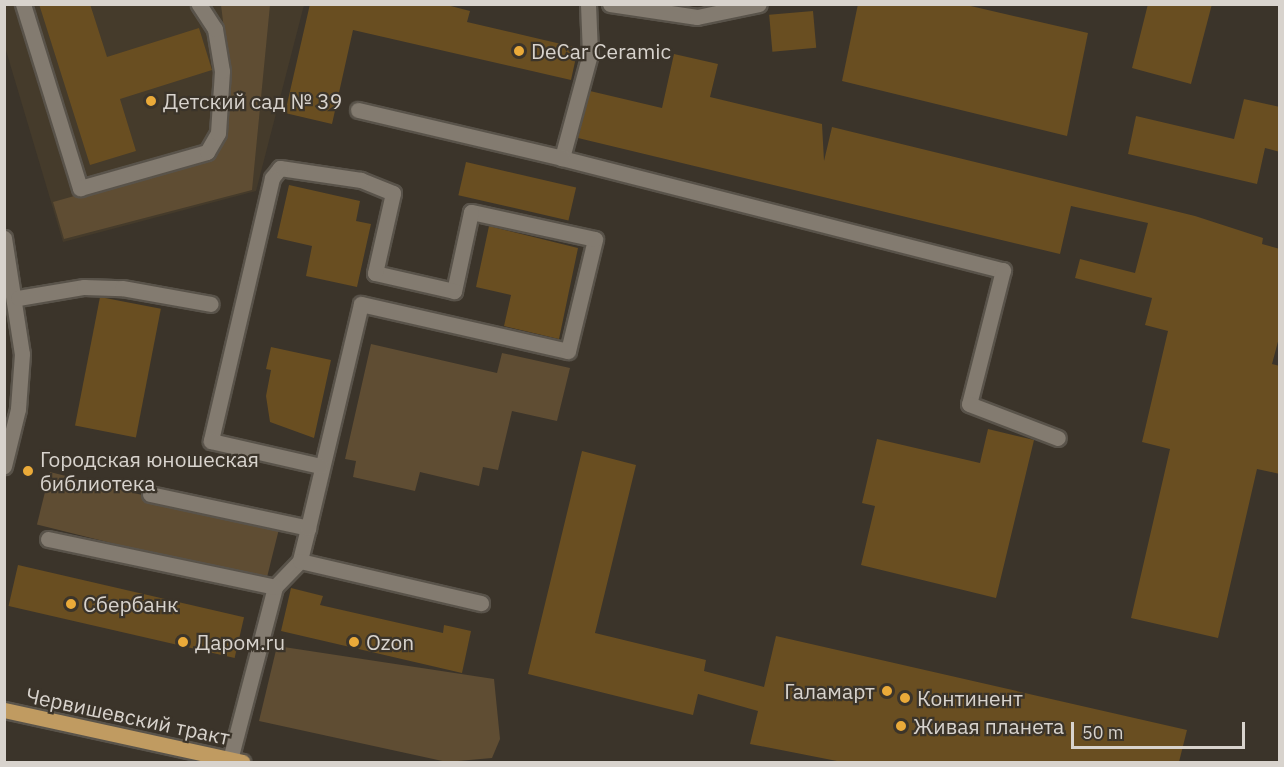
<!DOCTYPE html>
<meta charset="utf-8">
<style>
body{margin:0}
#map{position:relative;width:1284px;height:767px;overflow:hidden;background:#3b342a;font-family:"IBM Plex Sans",sans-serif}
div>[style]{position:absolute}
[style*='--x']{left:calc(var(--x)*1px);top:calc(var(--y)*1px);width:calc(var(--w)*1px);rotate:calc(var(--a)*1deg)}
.built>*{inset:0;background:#453b2b}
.green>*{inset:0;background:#5f4d33;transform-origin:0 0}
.building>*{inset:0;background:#694e21;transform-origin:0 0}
.roads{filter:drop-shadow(2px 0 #59534a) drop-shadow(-2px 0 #59534a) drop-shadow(0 2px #59534a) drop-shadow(0 -2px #59534a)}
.minor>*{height:15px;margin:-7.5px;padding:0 7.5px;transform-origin:7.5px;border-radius:7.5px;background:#837b70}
.major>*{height:15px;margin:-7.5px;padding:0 7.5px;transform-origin:7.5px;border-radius:7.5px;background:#c09b61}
.dots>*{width:16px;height:16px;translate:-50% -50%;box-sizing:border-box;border:3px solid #3b342a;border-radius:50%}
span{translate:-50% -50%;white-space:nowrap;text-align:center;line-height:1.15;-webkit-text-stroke:4.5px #3b342a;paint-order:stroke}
.poi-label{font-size:21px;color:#d8d3cd}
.left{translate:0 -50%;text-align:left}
.right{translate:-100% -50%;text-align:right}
.street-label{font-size:21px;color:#d8d3cd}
.frame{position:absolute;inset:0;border:6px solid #d8d3cd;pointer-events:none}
.scale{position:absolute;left:1071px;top:722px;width:174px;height:27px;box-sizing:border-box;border:3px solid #d8d3cd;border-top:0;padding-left:8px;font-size:18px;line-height:21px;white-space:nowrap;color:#d8d3cd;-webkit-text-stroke:4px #3b342a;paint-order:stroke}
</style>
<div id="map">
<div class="built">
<i style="clip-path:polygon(4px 5px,304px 5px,256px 191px,63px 242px,5px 47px)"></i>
</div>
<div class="green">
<i style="clip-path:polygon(221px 5px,270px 5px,252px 190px,64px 239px,53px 202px,209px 158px,224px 139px,230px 77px)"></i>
<i style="clip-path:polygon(371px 344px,497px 373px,502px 353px,570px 368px,557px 421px,512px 411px,498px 470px,483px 467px,479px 486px,420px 472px,415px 491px,353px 477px,356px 461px,345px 459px)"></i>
<i style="left:50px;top:472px;width:236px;height:54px;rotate:14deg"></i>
<i style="clip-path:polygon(277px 646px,494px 679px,500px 739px,492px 758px,447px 762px,259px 721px)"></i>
</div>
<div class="building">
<i style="clip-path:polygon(39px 4px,90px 4px,107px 57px,199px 28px,212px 70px,120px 99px,136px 151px,90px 165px)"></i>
<i style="clip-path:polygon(310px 4px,443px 4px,470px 11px,467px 22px,578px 48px,571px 80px,353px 30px,332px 124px,285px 113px)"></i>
<i style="clip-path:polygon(858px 4px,962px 4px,1088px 33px,1067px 136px,842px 81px)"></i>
<i style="clip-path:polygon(1148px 4px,1212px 4px,1191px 84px,1132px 68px)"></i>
<i style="left:813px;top:11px;width:37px;height:44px;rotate:85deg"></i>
<i style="clip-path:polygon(674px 54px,718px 64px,710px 97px,822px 124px,824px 161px,832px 127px,1195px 216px,1263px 238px,1262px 244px,1280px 249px,1280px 334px,1272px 364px,1280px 366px,1280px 474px,1257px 469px,1218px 638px,1131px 618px,1170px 449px,1142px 442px,1168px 331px,1145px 325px,1152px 298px,1075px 278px,1080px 259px,1135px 273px,1148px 223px,1071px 206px,1060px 254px,578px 138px,590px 91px,662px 108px)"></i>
<i style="clip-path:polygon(1244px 99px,1280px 107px,1280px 152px,1265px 148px,1257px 184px,1128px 154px,1136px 116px,1234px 139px)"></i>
<i style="left:466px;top:162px;width:113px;height:34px;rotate:13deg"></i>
<i style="clip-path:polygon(289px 185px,360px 201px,356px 221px,371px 224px,357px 287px,306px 276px,312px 246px,277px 238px)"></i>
<i style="clip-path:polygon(489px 226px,578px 248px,559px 339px,504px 326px,511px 295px,476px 287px)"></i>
<i style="left:100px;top:297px;width:62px;height:131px;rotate:11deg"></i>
<i style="clip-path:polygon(271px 347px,331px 360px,314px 438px,270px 422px,266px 396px,271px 370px,266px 369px)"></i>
<i style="clip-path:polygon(988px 429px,1034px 440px,996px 598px,861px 565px,875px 506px,862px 503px,877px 439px,980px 463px)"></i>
<i style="clip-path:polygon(582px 451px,636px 465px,595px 633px,706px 660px,704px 671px,764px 687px,776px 636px,1187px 730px,1179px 762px,842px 762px,750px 744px,758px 711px,698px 694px,693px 715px,528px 674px)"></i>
<i style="left:18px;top:565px;width:232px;height:42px;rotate:13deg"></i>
<i style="clip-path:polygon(291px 588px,323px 596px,320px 605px,443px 633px,444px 625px,471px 631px,462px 673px,281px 631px)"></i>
</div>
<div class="roads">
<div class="minor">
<i style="--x:23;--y:4;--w:193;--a:72.8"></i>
<i style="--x:80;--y:188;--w:132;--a:-15.8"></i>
<i style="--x:207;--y:152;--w:22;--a:-60"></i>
<i style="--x:218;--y:133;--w:62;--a:-86.3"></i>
<i style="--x:222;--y:71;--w:43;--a:-99.5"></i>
<i style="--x:215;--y:29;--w:30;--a:-123"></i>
<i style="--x:588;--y:4;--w:50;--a:87.7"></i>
<i style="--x:590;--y:54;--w:108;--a:105.1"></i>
<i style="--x:562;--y:158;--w:455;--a:14.3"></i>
<i style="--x:1003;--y:270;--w:138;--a:104.2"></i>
<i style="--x:969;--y:404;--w:95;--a:20.9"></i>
<i style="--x:610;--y:4;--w:88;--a:8.5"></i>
<i style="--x:697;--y:17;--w:63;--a:-11.8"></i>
<i style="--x:358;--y:110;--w:210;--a:13.2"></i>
<i style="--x:4;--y:238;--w:117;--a:81.2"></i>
<i style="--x:22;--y:354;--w:55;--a:94.2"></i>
<i style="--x:18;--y:409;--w:59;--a:103.8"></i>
<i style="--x:18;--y:298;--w:67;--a:-9.5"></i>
<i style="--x:84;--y:287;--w:38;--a:2"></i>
<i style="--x:122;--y:288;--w:90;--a:10.2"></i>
<i style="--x:150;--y:494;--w:162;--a:12.1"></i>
<i style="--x:308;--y:528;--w:34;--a:104"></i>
<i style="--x:300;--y:561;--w:36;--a:134"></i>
<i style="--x:275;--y:587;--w:179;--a:104.6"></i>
<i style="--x:308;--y:528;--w:230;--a:-76.7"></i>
<i style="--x:361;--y:304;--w:212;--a:12.8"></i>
<i style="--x:568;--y:351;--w:115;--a:-76.4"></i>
<i style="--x:595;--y:239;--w:127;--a:-167.7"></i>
<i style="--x:471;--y:212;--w:81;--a:102.1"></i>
<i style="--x:454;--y:291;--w:81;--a:-167.2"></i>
<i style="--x:375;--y:273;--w:82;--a:-77.3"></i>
<i style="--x:393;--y:193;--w:35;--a:-158"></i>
<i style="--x:361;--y:180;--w:82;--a:-171.6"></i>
<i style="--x:280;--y:168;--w:13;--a:129"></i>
<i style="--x:272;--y:178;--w:270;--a:103.1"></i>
<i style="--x:211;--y:441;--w:112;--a:12.9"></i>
<i style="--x:48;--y:539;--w:232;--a:11.9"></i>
<i style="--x:300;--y:561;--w:186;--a:13.1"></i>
</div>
<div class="major">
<i style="--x:4;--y:710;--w:244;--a:12.3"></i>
</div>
</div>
<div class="dots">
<i style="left:519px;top:51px;background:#eaaa39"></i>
<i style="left:151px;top:101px;background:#eaaa39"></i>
<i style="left:28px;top:471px;background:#eaaa39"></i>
<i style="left:71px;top:604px;background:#eaaa39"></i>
<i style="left:183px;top:642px;background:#eaaa39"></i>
<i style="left:354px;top:642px;background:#eaaa39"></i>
<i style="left:887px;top:691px;background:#eaaa39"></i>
<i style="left:905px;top:698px;background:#eaaa39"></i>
<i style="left:901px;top:726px;background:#eaaa39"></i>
</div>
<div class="poi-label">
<span class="left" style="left:531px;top:51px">DeCar Ceramic</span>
<span class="left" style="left:163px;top:101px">Детский сад № 39</span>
<span class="left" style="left:40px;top:471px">Городская юношеская<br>библиотека</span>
<span class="left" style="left:83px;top:604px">Сбербанк</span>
<span class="left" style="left:195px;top:642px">Даром.ru</span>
<span class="left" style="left:366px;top:642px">Ozon</span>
<span class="right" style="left:875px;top:691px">Галамарт</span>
<span class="left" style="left:917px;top:698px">Континент</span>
<span class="left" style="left:913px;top:726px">Живая планета</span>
</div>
<div class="street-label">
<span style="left:128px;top:716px;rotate:12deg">Червишевский тракт</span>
</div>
<div class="frame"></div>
<div class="scale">50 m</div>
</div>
